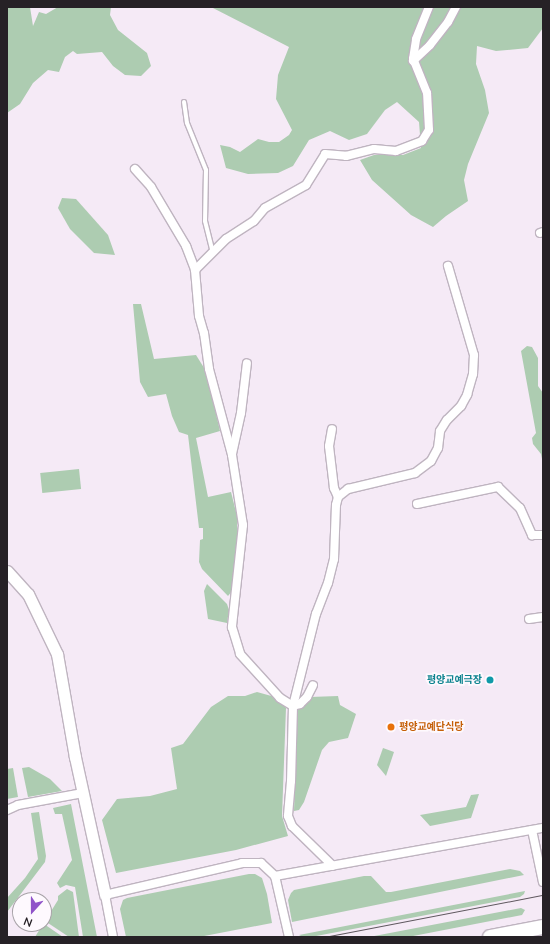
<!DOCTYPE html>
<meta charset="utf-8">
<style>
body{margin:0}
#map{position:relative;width:550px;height:944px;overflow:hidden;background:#f5eaf6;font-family:Mulish,"Noto Sans KR",sans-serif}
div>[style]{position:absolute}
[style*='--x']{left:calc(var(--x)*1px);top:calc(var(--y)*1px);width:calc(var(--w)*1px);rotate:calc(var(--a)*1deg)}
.green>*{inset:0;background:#adccb1;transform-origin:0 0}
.roads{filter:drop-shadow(1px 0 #bfb4c0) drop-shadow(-1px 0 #bfb4c0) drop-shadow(0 1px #bfb4c0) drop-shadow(0 -1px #bfb4c0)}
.lane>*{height:4px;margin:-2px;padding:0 2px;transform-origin:2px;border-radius:2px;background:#fff}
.street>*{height:8px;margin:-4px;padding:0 4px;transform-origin:4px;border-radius:4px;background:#fff}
.secondary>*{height:11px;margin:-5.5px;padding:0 5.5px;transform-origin:5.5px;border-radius:5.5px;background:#fff}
.highway>*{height:14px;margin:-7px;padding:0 7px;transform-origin:7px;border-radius:7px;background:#fff}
.tram>*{height:1px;margin:-0.5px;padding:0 0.5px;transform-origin:0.5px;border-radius:0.5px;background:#5f585f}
.dots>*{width:11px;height:11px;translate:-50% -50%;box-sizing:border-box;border:2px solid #fef9fe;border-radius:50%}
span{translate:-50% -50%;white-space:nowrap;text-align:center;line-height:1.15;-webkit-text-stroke:3.5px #fef9fe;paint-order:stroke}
.culture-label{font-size:10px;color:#0d838f;font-weight:700}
.right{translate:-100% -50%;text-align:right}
.food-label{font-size:10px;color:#c56008;font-weight:700}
.left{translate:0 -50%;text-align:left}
.frame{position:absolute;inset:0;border:8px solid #262126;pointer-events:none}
.north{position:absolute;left:12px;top:892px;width:40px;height:40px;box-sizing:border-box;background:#fef9fe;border:1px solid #a8a3a8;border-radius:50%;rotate:201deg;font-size:11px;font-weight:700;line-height:16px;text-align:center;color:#262126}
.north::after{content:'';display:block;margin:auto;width:14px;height:18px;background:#9053c9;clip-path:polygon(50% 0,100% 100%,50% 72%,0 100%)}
</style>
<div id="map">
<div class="green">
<i style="clip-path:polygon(7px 7px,30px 7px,33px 26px,39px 12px,46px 14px,58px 7px,111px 7px,110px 15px,118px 30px,147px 53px,151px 66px,141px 76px,125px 75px,113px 66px,102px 52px,77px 54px,73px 51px,65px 57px,59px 72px,48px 70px,33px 83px,20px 104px,7px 113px)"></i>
<i style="clip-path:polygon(211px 7px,543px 7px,543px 28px,528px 48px,496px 51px,477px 46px,476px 64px,485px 90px,489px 113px,468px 164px,464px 180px,468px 201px,446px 216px,433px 227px,411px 215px,372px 180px,360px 160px,374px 155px,403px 155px,421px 148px,419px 122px,397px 102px,385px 110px,367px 134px,349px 140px,330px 131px,309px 140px,293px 166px,278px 173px,248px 174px,226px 168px,220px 145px,230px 147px,240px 152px,258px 139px,269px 142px,279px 142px,289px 135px,292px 130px,276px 99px,278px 75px,289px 47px)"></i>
<i style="clip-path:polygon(62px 198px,76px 199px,108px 235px,115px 255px,94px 253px,70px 229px,58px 208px)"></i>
<i style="clip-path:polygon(133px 304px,141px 304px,154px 359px,196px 355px,206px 371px,220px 431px,196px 438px,208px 497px,231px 492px,237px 516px,237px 548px,232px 591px,228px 596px,202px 569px,199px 562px,200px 540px,203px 539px,203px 528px,199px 528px,188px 435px,179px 432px,172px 416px,166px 394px,148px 397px,140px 382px)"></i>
<i style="clip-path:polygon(527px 346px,532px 347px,538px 358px,538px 386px,543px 393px,543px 464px,541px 454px,533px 444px,532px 438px,536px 433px,521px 351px)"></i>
<i style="left:79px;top:469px;width:20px;height:39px;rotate:84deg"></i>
<i style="clip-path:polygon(207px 584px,227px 604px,229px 610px,227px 623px,208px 619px,204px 591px)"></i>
<i style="clip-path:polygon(257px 692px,275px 697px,286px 708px,282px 816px,288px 836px,236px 850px,116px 873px,102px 820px,117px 799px,150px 796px,177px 789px,171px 748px,183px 744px,211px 707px,228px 696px,245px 696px)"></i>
<i style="clip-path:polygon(338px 696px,340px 705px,356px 714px,348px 738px,329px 742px,322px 750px,304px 802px,299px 810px,294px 811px,297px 711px,310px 697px)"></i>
<i style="clip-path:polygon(383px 748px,394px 752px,386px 776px,377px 765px)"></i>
<i style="clip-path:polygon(29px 767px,50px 779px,62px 791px,28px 797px,22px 768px)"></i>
<i style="clip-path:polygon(13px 768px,18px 797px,7px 799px,7px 769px)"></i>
<i style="clip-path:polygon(479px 794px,471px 818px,430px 826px,420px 815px,466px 807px,471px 795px)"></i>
<i style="clip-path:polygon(71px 804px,97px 937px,83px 937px,75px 887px,66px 885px,60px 888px,57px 883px,72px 860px,62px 814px,55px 814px,53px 808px)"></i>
<i style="clip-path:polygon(39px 812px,46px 856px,45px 862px,7px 912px,7px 898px,25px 878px,38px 859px,31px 813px)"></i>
<i style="clip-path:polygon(510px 869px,520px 871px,524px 875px,292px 922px,288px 900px,291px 893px,294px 890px,364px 876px,371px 876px,386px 892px,391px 892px)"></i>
<i style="clip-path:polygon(249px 874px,255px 874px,262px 878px,267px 894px,272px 923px,199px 937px,126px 937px,120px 909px,123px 900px,127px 898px)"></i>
<i style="clip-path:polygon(67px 889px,73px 892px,79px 937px,69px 937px,45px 921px,58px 900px,58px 896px)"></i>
<i style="clip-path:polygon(525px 891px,524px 894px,520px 897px,311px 937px,303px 937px,299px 935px)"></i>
<i style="clip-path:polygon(521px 908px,525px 910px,522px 915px,408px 937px,369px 937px)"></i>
<i style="clip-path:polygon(43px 924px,44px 924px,63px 937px,35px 937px)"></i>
</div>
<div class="roads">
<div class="lane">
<i style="--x:184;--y:102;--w:21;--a:82"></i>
<i style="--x:187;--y:123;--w:51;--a:68"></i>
<i style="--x:206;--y:170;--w:51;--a:91.1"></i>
<i style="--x:205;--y:221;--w:32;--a:76"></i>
</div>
<div class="street">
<i style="--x:413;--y:61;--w:23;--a:-43"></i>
<i style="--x:430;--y:45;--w:29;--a:-52"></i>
<i style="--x:448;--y:22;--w:17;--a:-62"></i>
<i style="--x:135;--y:169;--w:24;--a:48"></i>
<i style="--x:151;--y:187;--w:69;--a:59.3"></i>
<i style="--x:186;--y:246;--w:26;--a:69"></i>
<i style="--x:195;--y:270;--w:46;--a:85"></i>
<i style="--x:199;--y:316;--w:18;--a:74"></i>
<i style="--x:204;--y:333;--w:36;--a:82"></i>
<i style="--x:209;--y:369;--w:89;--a:75"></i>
<i style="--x:232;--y:455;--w:71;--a:81.1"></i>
<i style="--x:243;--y:525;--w:103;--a:96.2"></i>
<i style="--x:232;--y:627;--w:28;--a:73"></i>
<i style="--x:240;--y:654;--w:59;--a:47.7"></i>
<i style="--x:280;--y:698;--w:15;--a:32"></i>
<i style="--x:293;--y:706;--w:75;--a:91.5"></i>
<i style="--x:291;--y:781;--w:35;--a:95"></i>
<i style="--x:288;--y:816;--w:11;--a:68"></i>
<i style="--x:292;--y:826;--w:57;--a:44.3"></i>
<i style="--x:540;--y:233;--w:3;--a:-18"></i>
<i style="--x:195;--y:270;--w:44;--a:-45"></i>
<i style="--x:226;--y:239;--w:33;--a:-33"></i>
<i style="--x:254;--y:221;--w:17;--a:-50"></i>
<i style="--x:265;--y:208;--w:47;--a:-29.3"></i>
<i style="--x:306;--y:185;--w:36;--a:-58"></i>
<i style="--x:325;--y:154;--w:21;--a:5"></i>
<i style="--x:346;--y:156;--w:29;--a:-14"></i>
<i style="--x:374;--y:149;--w:22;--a:5"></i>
<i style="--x:396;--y:151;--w:28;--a:-21"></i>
<i style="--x:422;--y:141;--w:13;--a:-58"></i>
<i style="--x:429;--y:130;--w:37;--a:-93"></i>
<i style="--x:427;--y:93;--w:37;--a:-112"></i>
<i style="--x:413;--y:59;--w:20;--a:-81"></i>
<i style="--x:416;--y:39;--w:35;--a:-68"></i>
<i style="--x:232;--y:454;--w:42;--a:-77.6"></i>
<i style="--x:241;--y:413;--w:50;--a:-83.2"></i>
<i style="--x:338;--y:497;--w:13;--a:-39"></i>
<i style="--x:348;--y:489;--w:69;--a:-13.4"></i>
<i style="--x:415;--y:473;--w:20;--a:-37"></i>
<i style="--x:431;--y:461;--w:15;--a:-62"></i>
<i style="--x:438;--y:448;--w:17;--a:-83"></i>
<i style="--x:440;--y:431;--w:13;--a:-58"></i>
<i style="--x:447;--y:420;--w:20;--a:-45"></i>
<i style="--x:461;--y:406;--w:13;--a:-61"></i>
<i style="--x:467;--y:395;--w:22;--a:-74"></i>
<i style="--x:473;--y:374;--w:19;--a:-87"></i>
<i style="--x:474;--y:355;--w:93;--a:-106.3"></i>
<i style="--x:417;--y:504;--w:83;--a:-11.9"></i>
<i style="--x:498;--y:487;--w:30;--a:44"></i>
<i style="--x:520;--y:508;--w:30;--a:66"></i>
<i style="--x:532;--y:535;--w:11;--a:0"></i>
<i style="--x:529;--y:619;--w:14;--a:-8"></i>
<i style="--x:293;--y:706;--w:95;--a:-76"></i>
<i style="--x:316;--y:614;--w:33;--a:-69"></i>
<i style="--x:328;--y:583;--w:25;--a:-76"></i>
<i style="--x:334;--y:559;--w:54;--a:-87.9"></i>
<i style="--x:336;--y:505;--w:8;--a:-76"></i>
<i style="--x:338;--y:497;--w:10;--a:-114"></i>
<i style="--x:334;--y:488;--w:42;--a:-96.8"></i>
<i style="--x:329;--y:446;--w:17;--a:-80"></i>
<i style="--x:293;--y:706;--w:7;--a:-16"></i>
<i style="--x:300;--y:704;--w:10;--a:-45"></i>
<i style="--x:307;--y:697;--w:13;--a:-63"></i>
<i style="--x:7;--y:810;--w:12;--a:-24"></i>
<i style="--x:18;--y:805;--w:66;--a:-10.5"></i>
<i style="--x:532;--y:830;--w:53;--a:78.1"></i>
<i style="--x:275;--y:876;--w:272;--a:-10.2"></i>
<i style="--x:113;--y:937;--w:43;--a:-100.8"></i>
<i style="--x:105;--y:895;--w:141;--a:-13.1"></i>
<i style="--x:242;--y:863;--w:19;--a:0"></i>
<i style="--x:261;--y:863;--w:19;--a:43"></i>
<i style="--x:275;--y:876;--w:63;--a:77.1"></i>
</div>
<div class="secondary">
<i style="--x:7;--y:571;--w:31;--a:48"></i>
<i style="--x:28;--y:594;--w:67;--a:64.2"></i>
<i style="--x:57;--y:654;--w:105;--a:80.1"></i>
<i style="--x:75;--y:757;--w:141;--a:77.7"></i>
</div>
<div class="highway">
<i style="--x:490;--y:937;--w:54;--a:-10.7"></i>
</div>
</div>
<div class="tram">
<i style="--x:324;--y:937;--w:223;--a:-10.9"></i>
</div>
<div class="dots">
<i style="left:490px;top:680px;background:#0f9aa8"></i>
<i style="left:391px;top:727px;background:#e8710a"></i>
</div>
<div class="culture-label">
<span class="right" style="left:482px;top:680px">평양교예극장</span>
</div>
<div class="food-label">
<span class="left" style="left:399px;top:727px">평양교예단식당</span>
</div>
<div class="frame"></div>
<div class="north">N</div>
</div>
